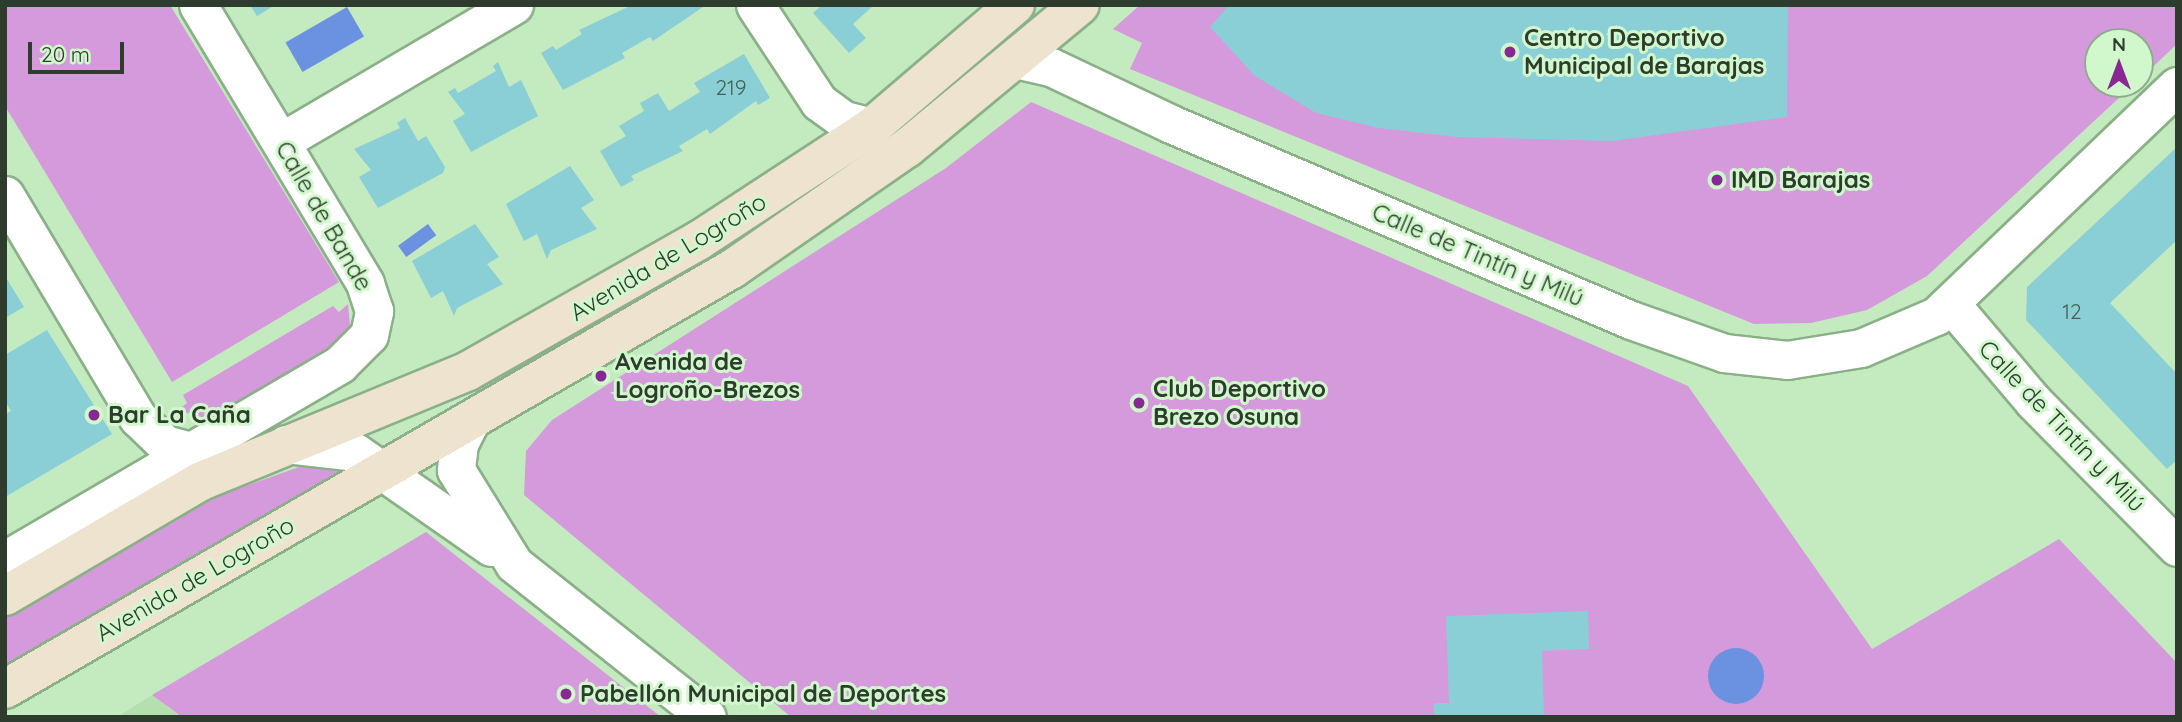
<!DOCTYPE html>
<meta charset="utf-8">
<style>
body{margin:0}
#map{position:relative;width:2182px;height:722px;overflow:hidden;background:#c4eac0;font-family:Quicksand,sans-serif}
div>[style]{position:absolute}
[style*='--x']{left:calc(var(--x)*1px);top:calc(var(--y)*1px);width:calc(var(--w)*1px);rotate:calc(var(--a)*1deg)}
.built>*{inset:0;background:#b4e0b0}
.green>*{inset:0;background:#d59adc}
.water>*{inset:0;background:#6a92e1;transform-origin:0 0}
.round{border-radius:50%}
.building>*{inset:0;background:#8acfd5}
.roads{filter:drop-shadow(2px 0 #8bb088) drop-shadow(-2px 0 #8bb088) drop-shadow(0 2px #8bb088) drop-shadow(0 -2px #8bb088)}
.minor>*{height:37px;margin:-18.5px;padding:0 18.5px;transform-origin:18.5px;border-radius:18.5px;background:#fff}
.secondary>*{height:38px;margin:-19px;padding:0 19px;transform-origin:19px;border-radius:19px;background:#eee3ce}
.dots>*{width:19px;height:19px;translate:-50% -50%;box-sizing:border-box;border:4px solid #d1f8cd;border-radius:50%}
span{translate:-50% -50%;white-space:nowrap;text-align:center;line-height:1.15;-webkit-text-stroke:6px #d1f8cd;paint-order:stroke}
.number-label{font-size:21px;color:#446156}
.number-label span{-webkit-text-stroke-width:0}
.poi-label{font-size:24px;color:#2d3c2c;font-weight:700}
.left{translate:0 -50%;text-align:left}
.street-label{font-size:24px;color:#2d3c2c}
.frame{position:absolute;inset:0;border:7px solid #2d3c2c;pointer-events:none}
.north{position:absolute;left:2084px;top:28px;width:70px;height:70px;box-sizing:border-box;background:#d1f8cd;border:2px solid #8fad8d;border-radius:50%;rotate:0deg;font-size:19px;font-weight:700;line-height:28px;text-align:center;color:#2d3c2c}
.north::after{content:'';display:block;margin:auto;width:24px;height:32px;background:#872893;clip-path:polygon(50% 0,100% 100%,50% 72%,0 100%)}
.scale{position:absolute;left:28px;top:42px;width:96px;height:32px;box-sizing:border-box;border:4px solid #2d3c2c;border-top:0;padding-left:9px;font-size:21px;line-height:24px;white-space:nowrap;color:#2d3c2c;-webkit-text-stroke:5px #d1f8cd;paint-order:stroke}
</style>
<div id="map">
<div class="built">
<i style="clip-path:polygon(152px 695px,181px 717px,117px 717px)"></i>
</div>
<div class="green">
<i style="clip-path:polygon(5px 5px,170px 5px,339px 282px,172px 382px,5px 106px)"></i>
<i style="clip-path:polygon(1140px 5px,2177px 5px,2177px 44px,2140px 79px,2140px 42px,2098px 42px,2098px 84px,2134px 84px,1927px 276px,1867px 310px,1811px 323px,1754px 324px,1130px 69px,1142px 43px,1113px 29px)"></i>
<i style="clip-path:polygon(1031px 102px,1688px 386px,1872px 649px,2059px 539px,2177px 663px,2177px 717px,791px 717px,524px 495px,526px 451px,552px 420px,946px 168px)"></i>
<i style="clip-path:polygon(348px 304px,350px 325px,343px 341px,225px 411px,204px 418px,178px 410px,187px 403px,183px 395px,333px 306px,339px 312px)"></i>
<i style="clip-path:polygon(313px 462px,357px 469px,5px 672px,5px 615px,200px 502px)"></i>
<i style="clip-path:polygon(426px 532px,661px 717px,182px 717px,152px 695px)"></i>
</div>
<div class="water">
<i style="left:347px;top:7px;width:34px;height:71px;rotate:60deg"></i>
<i style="left:428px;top:224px;width:14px;height:37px;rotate:54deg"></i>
<i class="round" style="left:1708px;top:648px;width:56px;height:56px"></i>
</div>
<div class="building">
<i style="clip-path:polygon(250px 5px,275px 5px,257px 16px)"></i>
<i style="clip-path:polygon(632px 5px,703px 7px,653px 41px,650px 37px,622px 53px,625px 58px,563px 90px,541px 53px,553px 46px,556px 50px,582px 34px,579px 30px)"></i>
<i style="clip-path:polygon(822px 5px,874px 5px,853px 24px,866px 38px,849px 53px,813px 13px)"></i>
<i style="clip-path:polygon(1229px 5px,1788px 5px,1787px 117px,1612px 141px,1457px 137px,1379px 128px,1316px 113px,1255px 76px,1210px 27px)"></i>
<i style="clip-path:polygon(744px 54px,770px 98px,758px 105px,756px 101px,710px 134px,707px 129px,679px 146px,683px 151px,631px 176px,634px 180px,621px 187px,600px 151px,626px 136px,619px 126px,644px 111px,640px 103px,658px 93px,669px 111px,700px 92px,694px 83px)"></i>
<i style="clip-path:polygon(498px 62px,509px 87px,521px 80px,538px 116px,471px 152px,453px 121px,465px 114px,448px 92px,455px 88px,458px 93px,496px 71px,493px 66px)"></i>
<i style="clip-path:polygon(405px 118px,418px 141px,426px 136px,445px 167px,443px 173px,378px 208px,359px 177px,371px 170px,354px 149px,400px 128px,397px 123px)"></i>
<i style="clip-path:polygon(2177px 147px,2177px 240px,2110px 303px,2177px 374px,2177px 460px,2167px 469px,2026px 320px,2027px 287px)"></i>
<i style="clip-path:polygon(570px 166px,594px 200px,581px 208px,597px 229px,551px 250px,547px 259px,537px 234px,524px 241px,506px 204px)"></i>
<i style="clip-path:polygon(475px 224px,499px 257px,487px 264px,503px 284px,457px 308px,454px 316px,443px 291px,431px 298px,412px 261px)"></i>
<i style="clip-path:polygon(5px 276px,24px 307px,5px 318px)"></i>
<i style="clip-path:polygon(47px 330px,112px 434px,5px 497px,5px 414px,11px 411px,5px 401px,5px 355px)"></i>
<i style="clip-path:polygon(1588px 611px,1589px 649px,1542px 651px,1544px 717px,1434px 717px,1434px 703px,1449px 703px,1446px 616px)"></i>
</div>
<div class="roads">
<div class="minor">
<i style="--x:755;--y:5;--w:116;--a:56.6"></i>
<i style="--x:819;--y:102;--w:31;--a:36"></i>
<i style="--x:844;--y:120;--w:29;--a:14"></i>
<i style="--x:1015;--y:59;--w:37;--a:13"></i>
<i style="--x:1051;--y:67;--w:133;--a:25.4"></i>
<i style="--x:1171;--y:124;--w:500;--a:23.08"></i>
<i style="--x:1631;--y:320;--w:99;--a:19.5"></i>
<i style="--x:1724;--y:353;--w:63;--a:6.3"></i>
<i style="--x:1787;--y:360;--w:75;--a:-9.2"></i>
<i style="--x:1861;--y:348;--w:82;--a:-23.1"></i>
<i style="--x:1936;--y:316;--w:333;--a:-43.7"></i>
<i style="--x:282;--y:141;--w:269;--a:-30.4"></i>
<i style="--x:5;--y:195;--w:260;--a:59.2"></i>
<i style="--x:138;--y:418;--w:37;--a:44"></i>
<i style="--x:165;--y:444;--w:28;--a:15"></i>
<i style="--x:1950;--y:303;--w:128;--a:49.7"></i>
<i style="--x:2033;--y:401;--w:205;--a:45.4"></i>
<i style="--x:471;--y:420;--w:27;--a:117"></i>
<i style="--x:459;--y:444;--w:26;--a:97"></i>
<i style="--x:456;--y:470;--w:110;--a:58.3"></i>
<i style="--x:514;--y:564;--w:246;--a:38.4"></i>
<i style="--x:286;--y:444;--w:69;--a:6.6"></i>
<i style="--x:355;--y:452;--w:166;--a:34.9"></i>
<i style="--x:5;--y:560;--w:388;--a:-30.3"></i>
<i style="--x:340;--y:364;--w:41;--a:-45"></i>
<i style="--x:369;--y:335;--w:25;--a:-78"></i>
<i style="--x:374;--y:311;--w:29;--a:-108"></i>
<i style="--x:365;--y:283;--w:324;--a:-121"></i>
</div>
<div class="secondary">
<i style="--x:5;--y:596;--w:225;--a:-30.4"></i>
<i style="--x:199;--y:482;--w:291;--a:-22.4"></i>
<i style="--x:468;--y:371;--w:264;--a:-29.5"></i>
<i style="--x:698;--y:241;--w:208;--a:-33.2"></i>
<i style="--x:872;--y:127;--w:188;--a:-40.5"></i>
<i style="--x:5;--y:689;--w:840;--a:-30.02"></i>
<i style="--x:732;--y:269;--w:213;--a:-34.7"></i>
<i style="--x:907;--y:148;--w:224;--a:-39.6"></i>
</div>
</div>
<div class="dots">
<i style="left:1510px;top:52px;background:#872893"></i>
<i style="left:1717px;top:180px;background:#872893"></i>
<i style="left:601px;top:376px;background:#872893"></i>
<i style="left:1139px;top:403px;background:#872893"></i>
<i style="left:94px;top:415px;background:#872893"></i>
<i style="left:566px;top:694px;background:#872893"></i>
</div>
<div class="number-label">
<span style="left:731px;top:87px">219</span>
<span style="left:2072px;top:311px">12</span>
</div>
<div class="poi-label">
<span class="left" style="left:1524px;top:52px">Centro Deportivo<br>Municipal de Barajas</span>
<span class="left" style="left:1731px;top:180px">IMD Barajas</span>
<span class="left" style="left:615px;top:376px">Avenida de<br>Logroño-Brezos</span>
<span class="left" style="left:1153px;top:403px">Club Deportivo<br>Brezo Osuna</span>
<span class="left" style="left:108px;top:415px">Bar La Caña</span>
<span class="left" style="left:580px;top:694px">Pabellón Municipal de Deportes</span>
</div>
<div class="street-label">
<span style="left:324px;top:216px;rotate:60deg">Calle de Bande</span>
<span style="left:1478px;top:255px;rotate:23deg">Calle de Tintín y Milú</span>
<span style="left:668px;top:257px;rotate:-31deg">Avenida de Logroño</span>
<span style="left:2062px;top:426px;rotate:46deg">Calle de Tintín y Milú</span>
<span style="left:195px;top:579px;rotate:-30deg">Avenida de Logroño</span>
</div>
<div class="frame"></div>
<div class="north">N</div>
<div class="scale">20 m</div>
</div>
